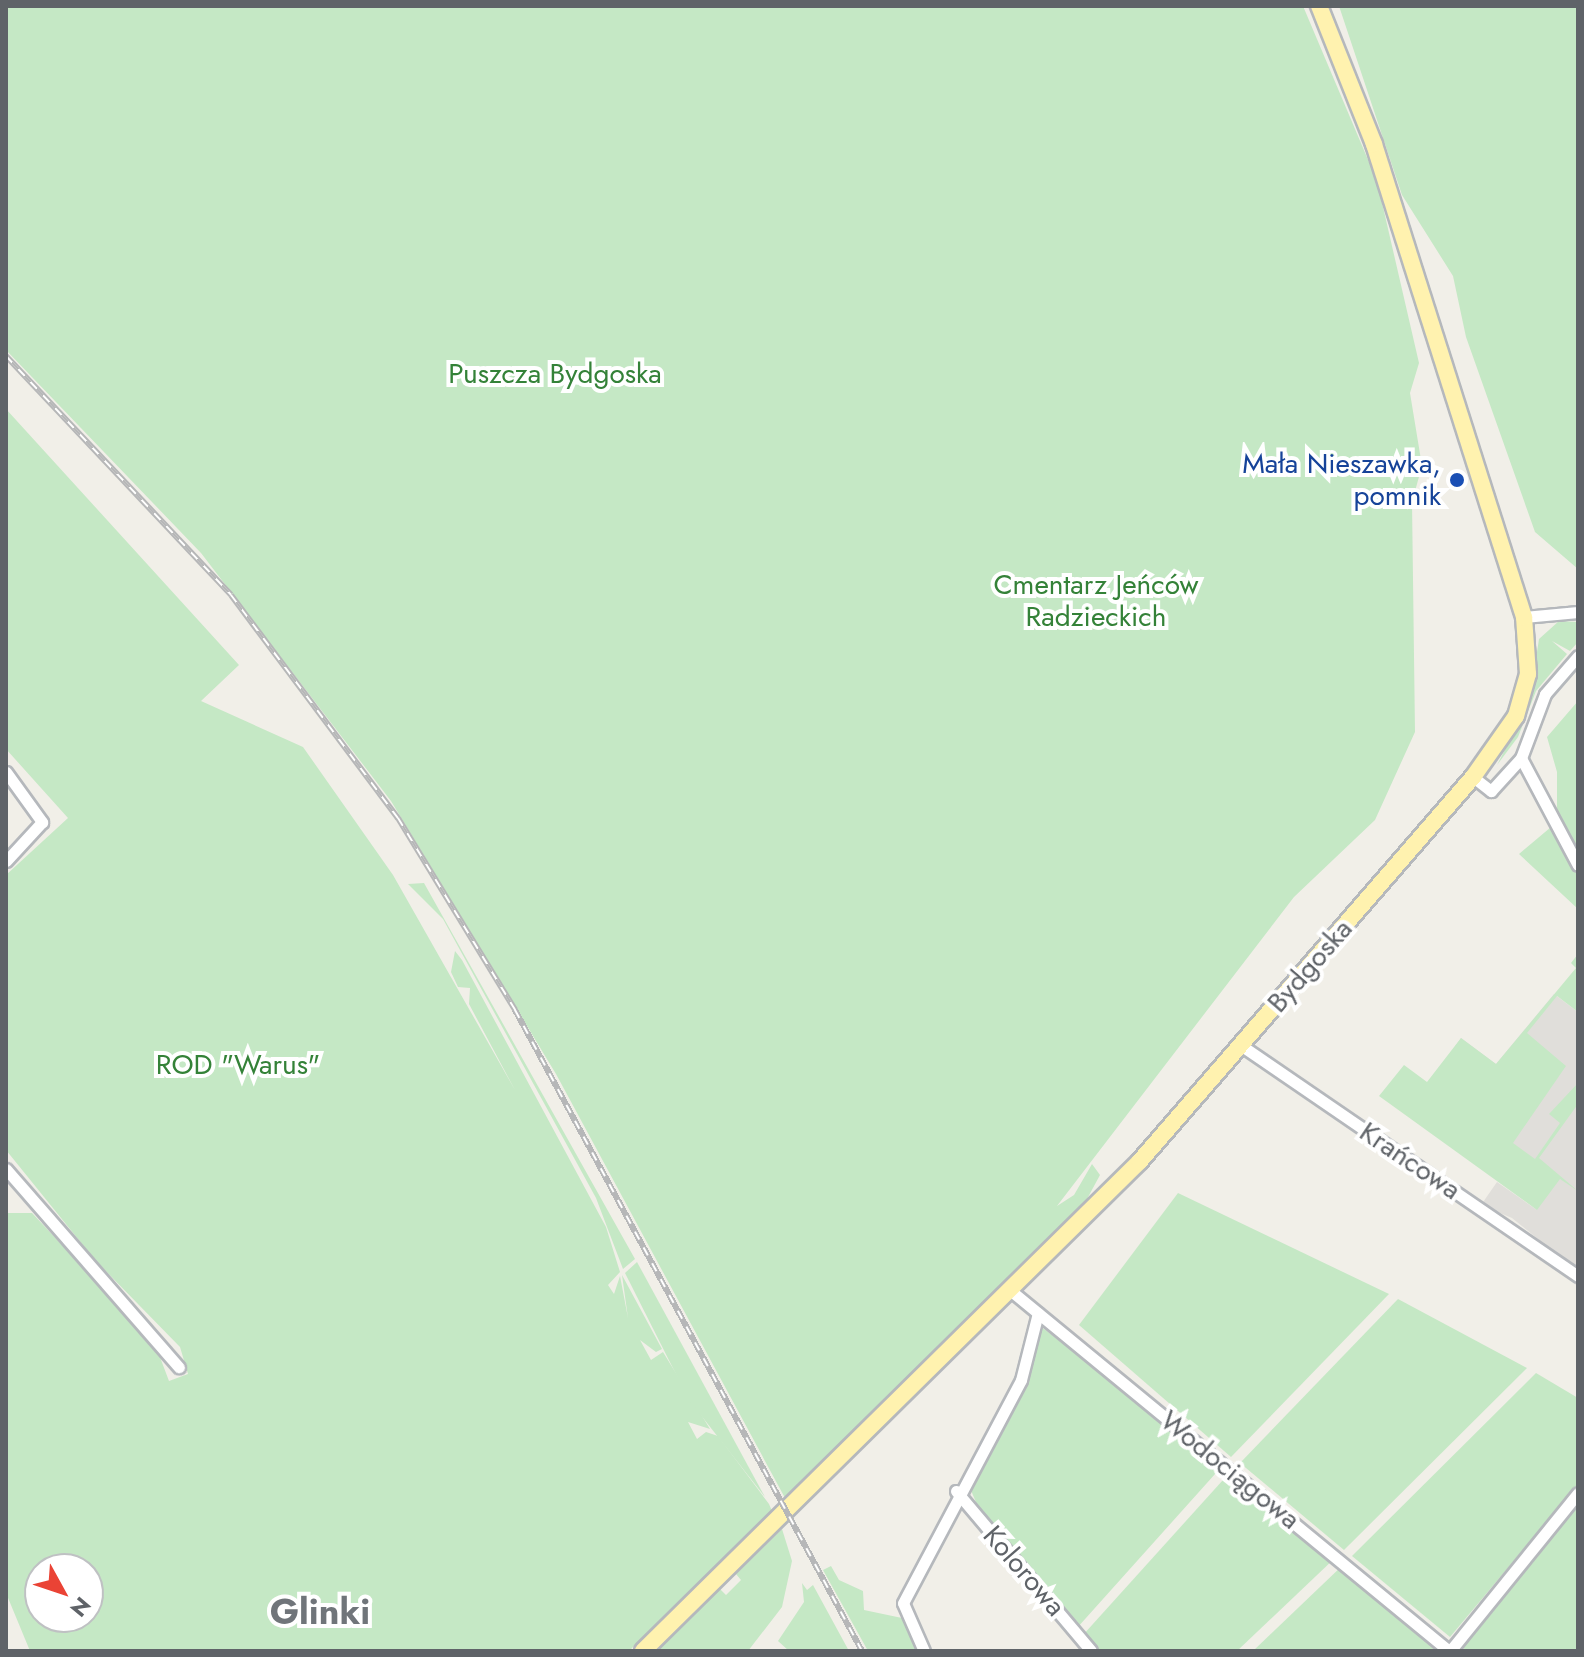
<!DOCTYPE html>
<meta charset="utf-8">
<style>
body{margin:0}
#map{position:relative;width:1584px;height:1657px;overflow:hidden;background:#f1efe8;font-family:Jost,sans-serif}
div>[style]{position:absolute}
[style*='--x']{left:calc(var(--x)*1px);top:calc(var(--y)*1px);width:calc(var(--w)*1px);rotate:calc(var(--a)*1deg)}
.industrial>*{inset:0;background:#e0deda}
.green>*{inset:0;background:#c5e8c5}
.roads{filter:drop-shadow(2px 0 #b5b8bc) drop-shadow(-2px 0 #b5b8bc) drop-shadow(0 2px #b5b8bc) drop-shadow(0 -2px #b5b8bc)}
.minor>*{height:11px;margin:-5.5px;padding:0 5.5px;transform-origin:5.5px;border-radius:5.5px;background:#fff}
.primary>*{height:16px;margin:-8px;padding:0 8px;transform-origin:8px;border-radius:8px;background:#fff2af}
.rail>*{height:6px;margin-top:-3px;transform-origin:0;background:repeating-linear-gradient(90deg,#fff 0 9px,#b6b7b8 0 18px);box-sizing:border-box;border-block:2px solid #b6b7b8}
.dots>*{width:22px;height:22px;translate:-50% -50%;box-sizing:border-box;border:4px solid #fff;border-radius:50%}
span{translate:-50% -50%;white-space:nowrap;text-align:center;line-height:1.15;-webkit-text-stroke:8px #fff;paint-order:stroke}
.park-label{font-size:28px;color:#348238}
.transit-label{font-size:28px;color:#164399}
.right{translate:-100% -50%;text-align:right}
.street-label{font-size:28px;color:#5f6368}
.district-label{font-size:36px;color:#70757a;font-weight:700}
.frame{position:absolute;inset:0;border:8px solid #5f6368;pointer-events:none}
.north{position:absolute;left:24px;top:1553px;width:80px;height:80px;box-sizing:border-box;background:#fff;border:2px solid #bfc1c3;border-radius:50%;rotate:130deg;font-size:22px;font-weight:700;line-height:32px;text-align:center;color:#5f6368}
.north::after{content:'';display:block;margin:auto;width:28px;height:36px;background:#ea4335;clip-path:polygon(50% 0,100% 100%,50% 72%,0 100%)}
</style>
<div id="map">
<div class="industrial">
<i style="clip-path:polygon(1554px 994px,1578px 1012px,1578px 1271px,1512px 1218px,1481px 1205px,1497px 1182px,1537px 1210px,1429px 1084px,1461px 1038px,1496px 1064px)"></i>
</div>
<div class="green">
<i style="clip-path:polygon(6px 6px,1303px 6px,1377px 181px,1419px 363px,1410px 393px,1422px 466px,1412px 502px,1415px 732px,1375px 820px,1294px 897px,1057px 1206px,1074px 1195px,1092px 1164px,1100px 1175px,1087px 1199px,785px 1498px,556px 1074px,391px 801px,201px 553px,6px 350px)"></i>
<i style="clip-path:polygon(1339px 6px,1578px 6px,1578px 569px,1535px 532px,1466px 337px,1453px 276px,1402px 195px)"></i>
<i style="clip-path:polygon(evenodd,6px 409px,239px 665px,201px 701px,303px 747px,393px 875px,515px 1090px,469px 1004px,470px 988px,458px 987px,451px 972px,455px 951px,462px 960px,606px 1227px,620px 1272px,608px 1285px,614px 1294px,620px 1276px,628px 1318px,622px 1275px,662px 1349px,656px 1352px,640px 1340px,651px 1360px,663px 1352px,710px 1429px,688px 1422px,697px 1439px,706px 1432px,718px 1436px,769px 1504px,772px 1511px,629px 1651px,30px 1651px,6px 1593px,6px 1213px,32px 1213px,155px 1344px,169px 1381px,188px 1374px,180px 1347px,95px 1260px,6px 1150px,6px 875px,68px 818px,6px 749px,6px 409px,40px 1569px,88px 1569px,88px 1617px,40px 1617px,40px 1569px)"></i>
<i style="clip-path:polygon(1559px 621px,1578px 622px,1578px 642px,1570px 651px,1552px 641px,1567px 654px,1536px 691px,1518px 737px,1497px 765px,1529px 704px,1539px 639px)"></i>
<i style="clip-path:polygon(1578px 701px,1578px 909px,1519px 854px,1557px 822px,1557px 772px,1547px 737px)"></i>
<i style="clip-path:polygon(424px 883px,635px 1259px,623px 1269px,596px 1198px,443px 919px,408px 884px)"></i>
<i style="clip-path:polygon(1578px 954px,1578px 1012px,1557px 996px,1527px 1033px,1566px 1066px,1513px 1143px,1535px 1159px,1560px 1123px,1549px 1114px,1578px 1083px,1578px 1104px,1539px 1158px,1578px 1191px,1560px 1179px,1537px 1210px,1379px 1096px,1404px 1065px,1427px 1082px,1461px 1038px,1496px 1064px,1576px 968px,1571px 963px)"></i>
<i style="clip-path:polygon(1178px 1193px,1389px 1294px,1231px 1457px,1079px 1325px)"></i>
<i style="clip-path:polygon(637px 1262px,765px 1497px,689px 1400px,625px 1273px)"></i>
<i style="clip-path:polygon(1398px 1299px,1527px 1368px,1344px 1550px,1240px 1463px)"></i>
<i style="clip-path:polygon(1040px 1326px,1224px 1464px,1077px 1628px,984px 1521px,967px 1481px,1028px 1377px)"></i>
<i style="clip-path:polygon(1536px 1373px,1578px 1398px,1578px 1484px,1450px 1637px,1352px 1556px)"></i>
<i style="clip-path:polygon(1232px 1470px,1336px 1557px,1237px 1651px,1096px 1651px,1083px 1635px)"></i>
<i style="clip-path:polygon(1578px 1500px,1578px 1651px,1467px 1651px,1458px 1644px)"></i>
<i style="clip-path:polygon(782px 1529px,792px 1561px,782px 1607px,748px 1651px,657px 1651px,720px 1589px,726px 1595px,741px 1580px,736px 1574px)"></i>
<i style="clip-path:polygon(1344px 1564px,1444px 1646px,1439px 1651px,1253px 1651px)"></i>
<i style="clip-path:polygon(831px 1566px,839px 1580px,863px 1591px,864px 1610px,902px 1618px,920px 1651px,868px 1651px,823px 1570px)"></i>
<i style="clip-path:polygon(802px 1583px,807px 1590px,813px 1585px,849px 1651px,789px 1651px,778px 1641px,804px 1602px)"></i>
</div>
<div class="roads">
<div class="minor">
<i style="--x:1524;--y:617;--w:54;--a:-5.3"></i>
<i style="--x:1521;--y:758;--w:121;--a:62"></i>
<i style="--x:6;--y:772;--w:62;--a:54.2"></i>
<i style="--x:42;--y:822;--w:53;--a:132.7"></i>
<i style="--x:1473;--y:777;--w:23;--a:38"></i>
<i style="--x:1491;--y:791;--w:45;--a:-47.7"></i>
<i style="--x:1521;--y:758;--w:68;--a:-69.4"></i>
<i style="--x:1545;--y:694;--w:50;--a:-49"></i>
<i style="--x:1242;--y:1046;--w:407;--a:34.4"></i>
<i style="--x:6;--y:1169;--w:263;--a:48.9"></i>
<i style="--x:1010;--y:1290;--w:568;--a:39.43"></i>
<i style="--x:956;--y:1491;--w:209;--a:49.8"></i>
<i style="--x:924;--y:1651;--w:52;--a:-113.6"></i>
<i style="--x:903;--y:1603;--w:252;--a:-62.1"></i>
<i style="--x:1021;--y:1380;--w:69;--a:-75.8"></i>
<i style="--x:1450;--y:1651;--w:203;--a:-51"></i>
</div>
<div class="primary">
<i style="--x:643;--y:1651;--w:698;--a:-44.59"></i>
<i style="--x:1140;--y:1161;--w:508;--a:-49.07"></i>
<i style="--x:1473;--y:777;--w:75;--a:-54.8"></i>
<i style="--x:1516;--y:716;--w:44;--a:-74.1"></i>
<i style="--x:1528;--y:674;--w:57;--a:-94"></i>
<i style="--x:1524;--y:617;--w:496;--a:-107.6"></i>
<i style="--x:1374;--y:144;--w:149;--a:-111.7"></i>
</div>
</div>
<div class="rail">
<i style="--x:6;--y:356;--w:328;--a:46.7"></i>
<i style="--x:231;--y:595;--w:279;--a:53.2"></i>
<i style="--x:398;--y:818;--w:225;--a:58.6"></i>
<i style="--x:515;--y:1010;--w:729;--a:61.57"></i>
</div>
<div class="dots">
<i style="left:1457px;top:480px;background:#1a4fb4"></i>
</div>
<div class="park-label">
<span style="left:555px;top:374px">Puszcza Bydgoska</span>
<span style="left:1096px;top:601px">Cmentarz Jeńców<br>Radzieckich</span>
<span style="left:238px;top:1065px">ROD "Warus"</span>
</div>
<div class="transit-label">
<span class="right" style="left:1441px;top:480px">Mała Nieszawka,<br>pomnik</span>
</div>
<div class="street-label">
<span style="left:1310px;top:966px;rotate:-49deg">Bydgoska</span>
<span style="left:1410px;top:1161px;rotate:34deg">Krańcowa</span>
<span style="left:1230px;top:1470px;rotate:39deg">Wodociągowa</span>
<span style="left:1024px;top:1571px;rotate:49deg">Kolorowa</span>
</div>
<div class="district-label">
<span style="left:320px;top:1612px">Glinki</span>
</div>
<div class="frame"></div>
<div class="north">N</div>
</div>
